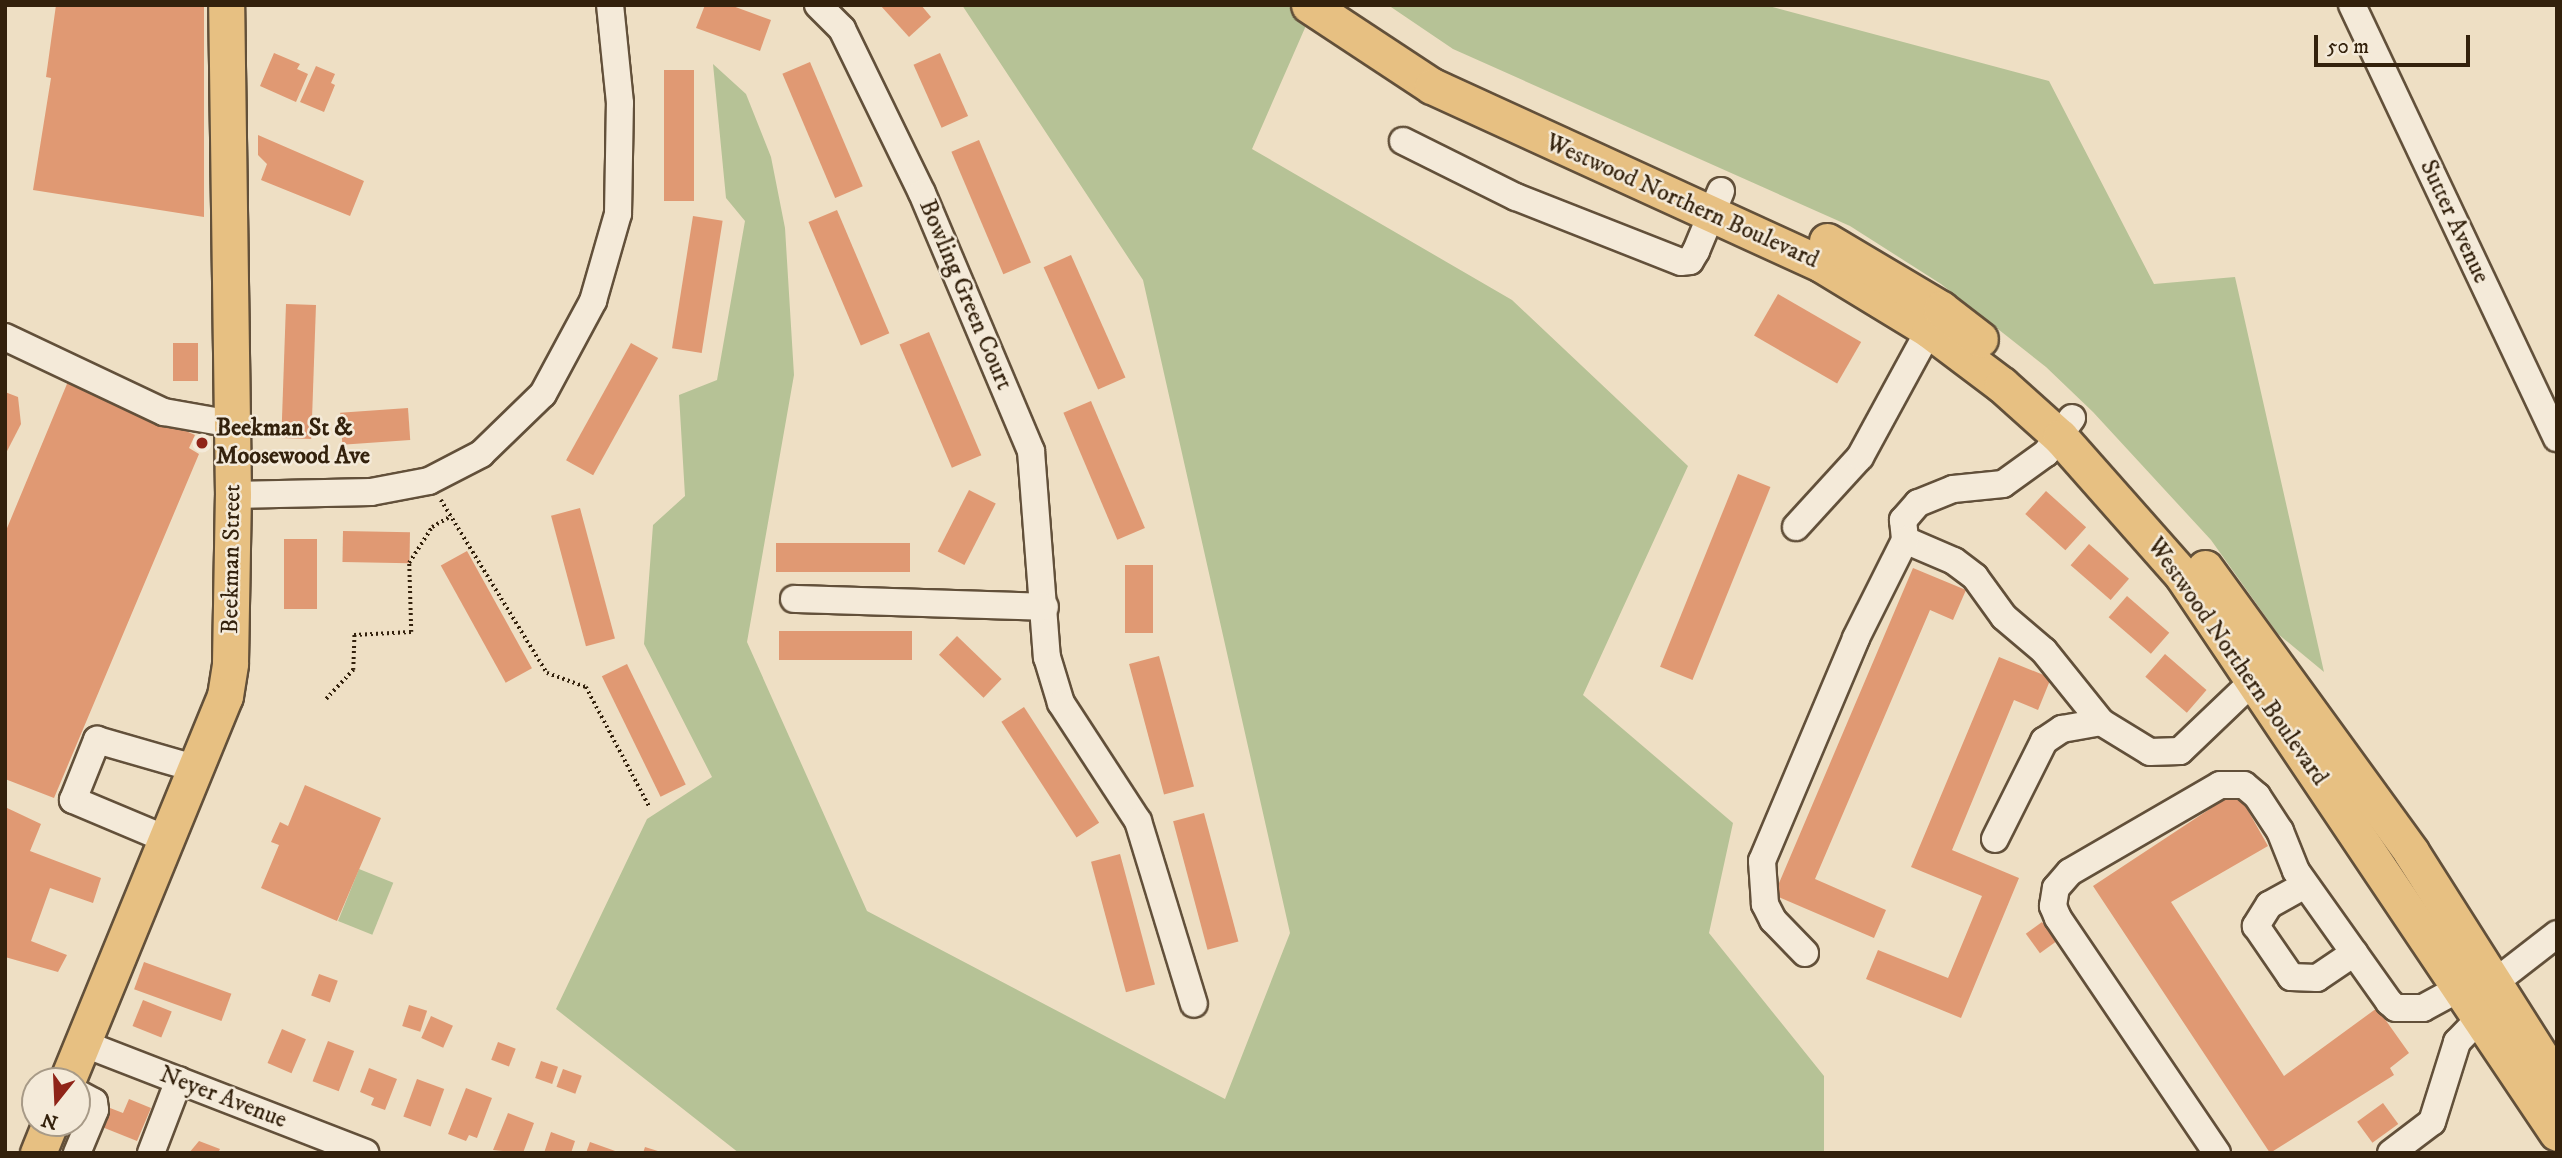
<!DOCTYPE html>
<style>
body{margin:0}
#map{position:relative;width:2562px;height:1158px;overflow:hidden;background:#eedfc4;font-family:"IM FELL DW Pica",serif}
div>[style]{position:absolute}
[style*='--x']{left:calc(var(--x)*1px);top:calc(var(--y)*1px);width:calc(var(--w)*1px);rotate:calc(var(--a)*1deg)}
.green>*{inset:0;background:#b6c296;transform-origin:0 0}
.building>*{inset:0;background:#e09973;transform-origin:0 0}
.path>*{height:3.5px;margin-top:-1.75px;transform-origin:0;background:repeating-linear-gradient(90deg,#33210c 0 2px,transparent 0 5.5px)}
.roads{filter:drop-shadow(2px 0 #62503a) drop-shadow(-2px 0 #62503a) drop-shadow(0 2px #62503a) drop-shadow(0 -2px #62503a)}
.minor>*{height:26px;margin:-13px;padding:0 13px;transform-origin:13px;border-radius:13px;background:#f4ead9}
.major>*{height:35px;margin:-17.5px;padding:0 17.5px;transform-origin:17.5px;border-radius:17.5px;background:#e7c082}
.dots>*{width:19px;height:19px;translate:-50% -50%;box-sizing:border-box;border:4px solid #f4ead9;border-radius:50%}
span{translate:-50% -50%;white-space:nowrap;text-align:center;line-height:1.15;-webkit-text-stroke:5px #f4ead9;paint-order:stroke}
.street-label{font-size:24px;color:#33210c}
.poi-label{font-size:24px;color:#33210c;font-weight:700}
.left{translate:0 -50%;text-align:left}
.frame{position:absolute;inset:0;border:7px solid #33210c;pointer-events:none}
.north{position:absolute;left:21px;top:1067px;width:70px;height:70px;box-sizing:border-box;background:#f4ead9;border:2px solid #a79a87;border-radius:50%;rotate:198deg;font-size:19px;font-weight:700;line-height:28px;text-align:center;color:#33210c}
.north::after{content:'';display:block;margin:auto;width:24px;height:32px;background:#8f2418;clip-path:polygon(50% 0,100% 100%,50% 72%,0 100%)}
.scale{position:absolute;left:2314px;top:35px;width:156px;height:32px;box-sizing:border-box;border:4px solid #33210c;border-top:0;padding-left:9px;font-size:21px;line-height:24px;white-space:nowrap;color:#33210c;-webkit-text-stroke:5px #f4ead9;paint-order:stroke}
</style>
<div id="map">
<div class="green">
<i style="clip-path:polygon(962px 5px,1315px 5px,1252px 149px,1512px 300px,1688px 466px,1583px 695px,1733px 823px,1709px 933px,1824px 1076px,1824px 1153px,739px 1153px,556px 1009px,647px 819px,712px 777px,644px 644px,653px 525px,685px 496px,679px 395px,717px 380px,745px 221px,726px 198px,713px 64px,746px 94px,771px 157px,785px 228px,794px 375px,747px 642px,867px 911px,1225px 1099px,1290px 933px,1143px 280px)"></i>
<i style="clip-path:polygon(1388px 5px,1765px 5px,2049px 81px,2154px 284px,2235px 277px,2324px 672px,2278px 634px,2211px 540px,2093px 412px,2046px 367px,1941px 284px,1850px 226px,1453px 49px)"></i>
<i style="left:359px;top:869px;width:37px;height:56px;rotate:22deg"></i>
</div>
<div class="building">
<i style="clip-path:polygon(56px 5px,204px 5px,204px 217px,33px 190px,51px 78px,46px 77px)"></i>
<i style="clip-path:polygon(705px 5px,730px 5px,771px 20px,760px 51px,696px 28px)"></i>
<i style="clip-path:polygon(880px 5px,921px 5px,931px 17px,909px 37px)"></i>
<i style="clip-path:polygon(274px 53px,300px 64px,297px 69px,308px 74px,296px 102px,260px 86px)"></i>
<i style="left:940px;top:53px;width:69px;height:29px;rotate:66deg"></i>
<i style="left:810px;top:62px;width:135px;height:30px;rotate:67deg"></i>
<i style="clip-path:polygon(316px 66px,335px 74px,331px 83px,335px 85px,324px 112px,300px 102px)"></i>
<i style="left:664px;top:70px;width:30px;height:131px"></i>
<i style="clip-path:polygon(258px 135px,364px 181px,350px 216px,261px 180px,267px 164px,258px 155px)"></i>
<i style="left:979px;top:140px;width:133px;height:30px;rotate:67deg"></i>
<i style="left:837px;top:210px;width:134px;height:31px;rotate:67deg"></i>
<i style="left:693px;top:216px;width:30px;height:134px;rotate:9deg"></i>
<i style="left:1071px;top:255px;width:134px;height:30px;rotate:66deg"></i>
<i style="left:1778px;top:294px;width:96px;height:48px;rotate:30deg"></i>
<i style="left:286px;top:304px;width:30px;height:134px;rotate:2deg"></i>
<i style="left:929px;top:332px;width:134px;height:32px;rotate:67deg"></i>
<i style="left:173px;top:343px;width:25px;height:38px"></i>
<i style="left:631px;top:343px;width:31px;height:134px;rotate:29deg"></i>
<i style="clip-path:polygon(69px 379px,195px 435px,189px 448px,199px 454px,54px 798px,5px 779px,5px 533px)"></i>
<i style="clip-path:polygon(5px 392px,18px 397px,21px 424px,5px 455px)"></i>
<i style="left:1091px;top:401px;width:138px;height:30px;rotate:67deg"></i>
<i style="left:408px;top:408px;width:32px;height:68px;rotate:86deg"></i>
<i style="left:1738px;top:474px;width:35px;height:208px;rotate:22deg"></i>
<i style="left:969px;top:490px;width:30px;height:69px;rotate:27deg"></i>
<i style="left:2046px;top:491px;width:54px;height:31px;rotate:42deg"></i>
<i style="left:580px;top:508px;width:135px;height:30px;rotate:75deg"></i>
<i style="left:343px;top:531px;width:67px;height:31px;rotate:1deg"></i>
<i style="left:284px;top:539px;width:33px;height:70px"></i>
<i style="left:776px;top:543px;width:134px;height:29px"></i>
<i style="left:2089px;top:544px;width:53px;height:28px;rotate:41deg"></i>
<i style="left:467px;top:551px;width:134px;height:30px;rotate:61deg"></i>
<i style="left:1125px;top:565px;width:28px;height:68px"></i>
<i style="clip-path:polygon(1913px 568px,1966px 590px,1953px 620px,1930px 610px,1815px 879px,1886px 910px,1874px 938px,1774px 895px)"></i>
<i style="left:2127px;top:596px;width:56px;height:28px;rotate:41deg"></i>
<i style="left:779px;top:631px;width:133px;height:29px"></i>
<i style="left:957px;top:636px;width:62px;height:26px;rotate:44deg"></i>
<i style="left:2165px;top:654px;width:55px;height:30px;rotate:41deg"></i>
<i style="left:1159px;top:656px;width:135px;height:31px;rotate:75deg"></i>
<i style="clip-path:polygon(1999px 657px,2051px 678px,2038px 710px,2014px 700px,1952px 850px,2019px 878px,1961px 1018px,1866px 979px,1878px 950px,1948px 978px,1982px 896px,1911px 867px)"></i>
<i style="left:627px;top:664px;width:134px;height:28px;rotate:64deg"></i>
<i style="left:1024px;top:707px;width:138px;height:27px;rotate:57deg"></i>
<i style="clip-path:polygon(305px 785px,381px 818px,337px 921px,261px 888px,279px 845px,271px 842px,280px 822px,288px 826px)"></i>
<i style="clip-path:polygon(2237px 791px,2268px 846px,2171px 902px,2284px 1076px,2377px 1008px,2409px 1053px,2390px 1068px,2394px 1075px,2270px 1153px,2093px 886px)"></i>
<i style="clip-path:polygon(5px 807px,41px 824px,30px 851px,101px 878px,93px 903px,50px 888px,31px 941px,67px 955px,58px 972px,5px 957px)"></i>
<i style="left:1204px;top:813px;width:133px;height:32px;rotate:75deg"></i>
<i style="left:1120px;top:854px;width:135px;height:30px;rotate:75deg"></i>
<i style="left:2042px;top:922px;width:24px;height:20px;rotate:54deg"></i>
<i style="left:144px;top:962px;width:93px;height:29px;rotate:20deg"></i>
<i style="left:319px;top:974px;width:20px;height:23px;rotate:20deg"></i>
<i style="left:143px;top:1000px;width:31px;height:28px;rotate:22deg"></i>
<i style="left:409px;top:1005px;width:19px;height:22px;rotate:18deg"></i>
<i style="left:431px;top:1016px;width:24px;height:24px;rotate:24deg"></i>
<i style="left:282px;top:1029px;width:26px;height:37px;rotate:23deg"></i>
<i style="left:328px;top:1041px;width:28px;height:43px;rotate:21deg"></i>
<i style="left:498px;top:1042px;width:19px;height:19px;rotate:21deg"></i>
<i style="left:541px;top:1061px;width:18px;height:18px;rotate:19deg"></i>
<i style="clip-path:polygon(369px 1068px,397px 1079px,385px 1110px,371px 1105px,374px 1098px,360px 1092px)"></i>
<i style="left:563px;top:1069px;width:20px;height:19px;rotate:20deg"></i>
<i style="left:417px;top:1079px;width:29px;height:40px;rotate:20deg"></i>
<i style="clip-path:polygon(466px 1088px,492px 1098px,477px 1138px,469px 1135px,466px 1141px,448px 1134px)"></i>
<i style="clip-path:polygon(129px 1099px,151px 1108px,137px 1141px,102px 1127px,110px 1108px,123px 1113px)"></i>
<i style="left:2383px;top:1103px;width:26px;height:32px;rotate:54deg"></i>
<i style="clip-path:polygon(508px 1113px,534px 1123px,523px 1153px,493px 1150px)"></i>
<i style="clip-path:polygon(551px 1132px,575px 1141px,571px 1153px,544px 1153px)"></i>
<i style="clip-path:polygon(199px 1141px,220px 1149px,218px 1153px,189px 1153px)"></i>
<i style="clip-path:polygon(590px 1142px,618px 1152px,618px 1153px,586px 1153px)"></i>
<i style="clip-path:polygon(645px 1147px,661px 1152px,661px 1153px,643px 1153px)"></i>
</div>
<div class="path">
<i style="--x:441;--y:500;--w:203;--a:58.5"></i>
<i style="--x:547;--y:673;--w:41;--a:19.7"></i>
<i style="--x:586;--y:687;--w:135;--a:62.1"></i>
<i style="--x:326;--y:699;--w:40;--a:-47"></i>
<i style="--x:353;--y:670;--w:35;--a:-88"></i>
<i style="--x:354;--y:635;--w:57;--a:-3"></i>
<i style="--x:411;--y:632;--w:69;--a:-91.7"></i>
<i style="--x:409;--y:563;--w:43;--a:-57.4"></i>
<i style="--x:432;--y:527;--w:22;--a:-30"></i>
</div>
<div class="roads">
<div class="minor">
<i style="--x:818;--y:5;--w:34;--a:45"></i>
<i style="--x:842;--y:29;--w:182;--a:64"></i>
<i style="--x:922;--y:193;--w:280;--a:67.1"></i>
<i style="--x:1031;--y:451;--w:207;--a:85.6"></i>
<i style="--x:1047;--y:657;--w:48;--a:73.1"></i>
<i style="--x:1061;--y:703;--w:141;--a:56.9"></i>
<i style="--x:1138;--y:821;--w:191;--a:73"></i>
<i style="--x:2352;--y:5;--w:479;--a:64.7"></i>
<i style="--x:1403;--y:141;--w:126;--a:26.4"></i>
<i style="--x:1516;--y:197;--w:177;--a:21.5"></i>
<i style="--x:1681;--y:262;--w:9;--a:-6"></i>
<i style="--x:1690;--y:261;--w:12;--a:-59"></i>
<i style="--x:1696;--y:251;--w:65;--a:-67.4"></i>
<i style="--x:5;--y:337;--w:176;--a:25.3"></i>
<i style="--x:164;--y:412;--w:69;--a:10"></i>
<i style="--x:2072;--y:418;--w:44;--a:126.6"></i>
<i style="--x:2046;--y:453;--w:53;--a:144.2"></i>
<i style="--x:2003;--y:484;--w:50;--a:174.3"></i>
<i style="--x:1953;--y:489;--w:38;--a:158"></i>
<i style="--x:1918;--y:503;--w:23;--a:131"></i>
<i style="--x:1903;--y:520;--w:20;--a:84"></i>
<i style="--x:1905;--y:540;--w:53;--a:23.2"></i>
<i style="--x:1954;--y:561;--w:26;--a:37"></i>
<i style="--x:1975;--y:577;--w:49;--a:54.1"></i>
<i style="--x:2004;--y:617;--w:52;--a:40.4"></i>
<i style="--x:2044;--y:651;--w:91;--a:51.2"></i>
<i style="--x:2101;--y:722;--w:57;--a:31.5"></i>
<i style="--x:2150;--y:752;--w:30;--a:-2"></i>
<i style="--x:2180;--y:751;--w:120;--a:-43.7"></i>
<i style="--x:233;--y:495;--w:138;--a:-1.2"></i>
<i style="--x:371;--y:492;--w:59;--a:-10.7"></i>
<i style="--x:429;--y:481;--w:59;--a:-27.4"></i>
<i style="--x:481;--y:454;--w:86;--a:-44.1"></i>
<i style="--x:543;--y:394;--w:106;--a:-61.7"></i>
<i style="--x:593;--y:301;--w:91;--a:-74"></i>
<i style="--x:618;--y:214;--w:111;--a:-89"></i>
<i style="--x:620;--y:103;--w:99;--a:-95.8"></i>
<i style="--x:1796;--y:527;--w:95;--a:-47.6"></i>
<i style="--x:1860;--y:457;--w:161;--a:-61.4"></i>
<i style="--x:794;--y:599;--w:251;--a:1.8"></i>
<i style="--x:166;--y:839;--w:101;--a:-157.2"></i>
<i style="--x:73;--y:800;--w:65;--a:-68.2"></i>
<i style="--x:97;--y:740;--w:101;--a:16.1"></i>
<i style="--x:1995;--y:839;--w:110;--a:-63.4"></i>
<i style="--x:2044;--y:741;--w:22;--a:-34"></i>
<i style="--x:2062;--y:729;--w:40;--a:-10"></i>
<i style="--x:2305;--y:885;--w:41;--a:150.9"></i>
<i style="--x:2269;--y:905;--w:25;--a:122"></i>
<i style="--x:2256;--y:926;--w:62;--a:55.5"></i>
<i style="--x:2291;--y:977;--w:26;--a:2"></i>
<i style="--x:2317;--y:978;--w:45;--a:-34"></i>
<i style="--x:1805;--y:953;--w:46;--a:-134.1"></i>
<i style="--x:1773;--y:920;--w:18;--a:-117"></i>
<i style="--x:1765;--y:904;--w:43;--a:-94"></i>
<i style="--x:1762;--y:861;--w:242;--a:-67.1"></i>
<i style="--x:1856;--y:638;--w:110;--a:-63.4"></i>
<i style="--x:2481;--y:993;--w:96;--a:-37.8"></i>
<i style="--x:82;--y:1043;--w:304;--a:21.2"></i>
<i style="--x:77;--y:1093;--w:19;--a:28"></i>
<i style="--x:94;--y:1102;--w:8;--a:83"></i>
<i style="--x:95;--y:1110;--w:47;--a:112.7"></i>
<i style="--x:151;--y:1153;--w:78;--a:-69"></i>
<i style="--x:2217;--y:1153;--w:284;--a:-124.1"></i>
<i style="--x:2058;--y:918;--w:13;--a:-113"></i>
<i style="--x:2053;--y:906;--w:18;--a:-81"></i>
<i style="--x:2056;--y:888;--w:21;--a:-49"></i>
<i style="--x:2070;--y:872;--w:173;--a:-30.1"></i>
<i style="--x:2220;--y:785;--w:24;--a:0"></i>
<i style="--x:2244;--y:785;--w:17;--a:40"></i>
<i style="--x:2257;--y:796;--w:42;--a:56.7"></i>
<i style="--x:2280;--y:831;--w:43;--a:68.2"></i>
<i style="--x:2296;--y:871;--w:161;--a:54.6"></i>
<i style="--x:2389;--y:1002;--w:9;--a:41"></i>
<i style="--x:2396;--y:1008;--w:27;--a:0"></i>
<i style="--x:2423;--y:1008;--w:42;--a:-28.4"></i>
<i style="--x:2391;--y:1153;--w:51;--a:-37.1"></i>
<i style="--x:2432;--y:1122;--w:84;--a:-72.6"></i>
<i style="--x:2457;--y:1042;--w:33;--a:-46"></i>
</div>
<div class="major">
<i style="--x:1309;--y:5;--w:147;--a:33.4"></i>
<i style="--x:1432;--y:86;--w:428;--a:24.6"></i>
<i style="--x:1821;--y:264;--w:127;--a:31.4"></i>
<i style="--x:1929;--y:330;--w:91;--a:37"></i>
<i style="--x:2002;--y:385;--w:78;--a:41.9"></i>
<i style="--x:2060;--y:437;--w:184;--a:48.5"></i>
<i style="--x:2182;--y:575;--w:672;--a:56.1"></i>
<i style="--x:1827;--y:241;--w:133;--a:30.8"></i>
<i style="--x:1941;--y:309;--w:49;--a:37.6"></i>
<i style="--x:2205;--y:568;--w:351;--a:54"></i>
<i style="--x:2411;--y:852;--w:272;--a:57.6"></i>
<i style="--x:67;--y:1081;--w:416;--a:-67.7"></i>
<i style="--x:225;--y:696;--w:33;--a:-81"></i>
<i style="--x:230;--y:663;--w:168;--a:-89"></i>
<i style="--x:233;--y:495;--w:490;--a:-90.8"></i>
<i style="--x:38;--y:1153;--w:32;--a:-68"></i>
</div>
</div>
<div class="dots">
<i style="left:202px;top:443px;background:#8f2418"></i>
</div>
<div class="street-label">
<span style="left:1682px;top:202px;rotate:24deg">Westwood Northern Boulevard</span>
<span style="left:2454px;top:222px;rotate:65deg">Sutter Avenue</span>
<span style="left:965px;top:295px;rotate:67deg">Bowling Green Court</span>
<span style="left:232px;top:559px;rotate:-89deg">Beekman Street</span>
<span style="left:2237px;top:662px;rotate:55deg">Westwood Northern Boulevard</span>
<span style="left:223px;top:1098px;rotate:21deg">Neyer Avenue</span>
</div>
<div class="poi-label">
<span class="left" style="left:216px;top:443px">Beekman St &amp;<br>Moosewood Ave</span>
</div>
<div class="frame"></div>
<div class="north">N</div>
<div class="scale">50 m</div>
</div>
